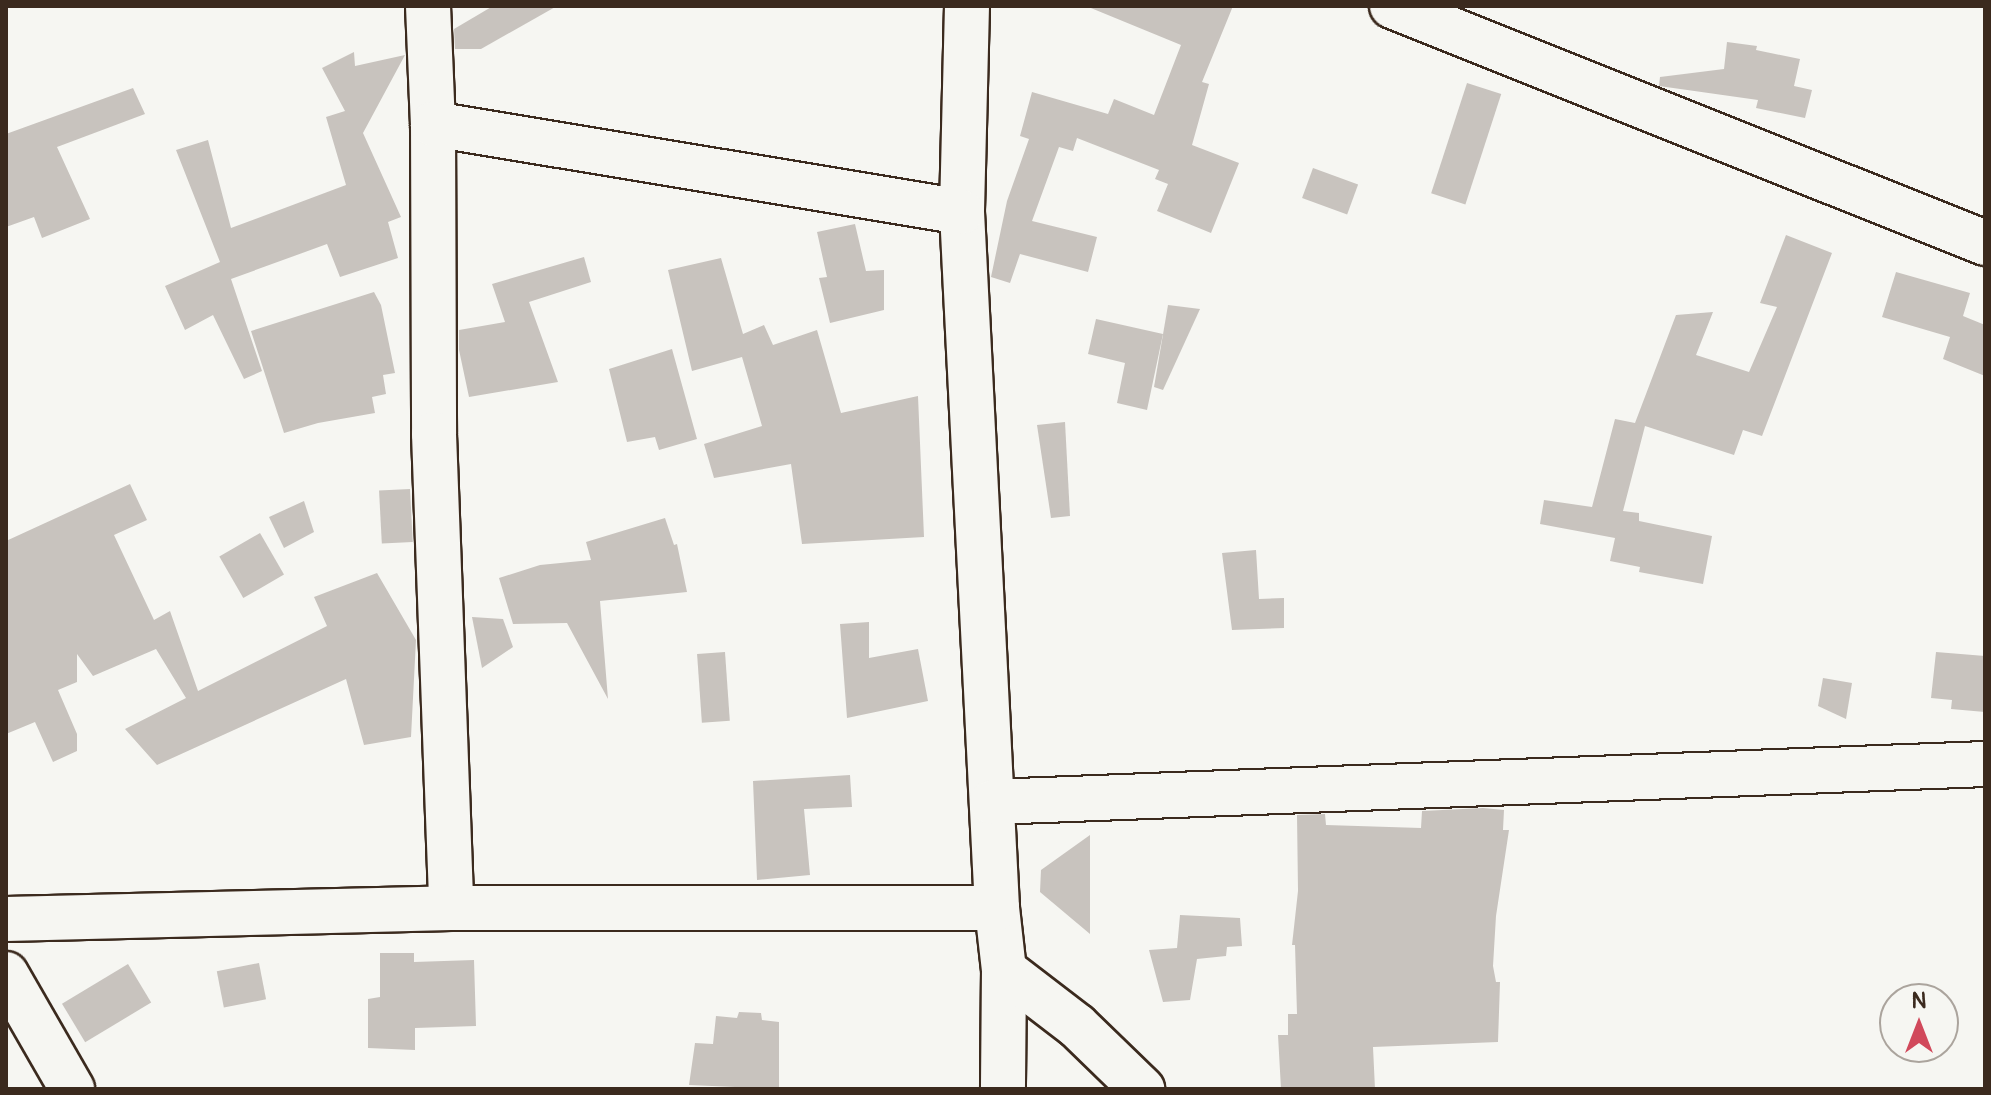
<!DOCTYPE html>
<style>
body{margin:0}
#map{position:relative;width:1991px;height:1095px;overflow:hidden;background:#f6f6f2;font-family:Pangolin,sans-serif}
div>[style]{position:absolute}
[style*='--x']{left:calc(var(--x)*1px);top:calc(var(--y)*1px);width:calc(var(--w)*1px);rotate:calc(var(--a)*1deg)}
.building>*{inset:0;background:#c8c3be;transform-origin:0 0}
.roads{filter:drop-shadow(2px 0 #3b2a1e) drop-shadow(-2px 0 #3b2a1e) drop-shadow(0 2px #3b2a1e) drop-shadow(0 -2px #3b2a1e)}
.minor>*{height:44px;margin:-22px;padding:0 22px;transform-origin:22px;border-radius:22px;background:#f6f6f2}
span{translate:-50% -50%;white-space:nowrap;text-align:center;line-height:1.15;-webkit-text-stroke:7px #f6f6f2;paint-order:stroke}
.frame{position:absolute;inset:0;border:8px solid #3b2a1e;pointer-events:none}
.north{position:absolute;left:1879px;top:983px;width:80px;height:80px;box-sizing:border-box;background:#f6f6f2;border:2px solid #aba49d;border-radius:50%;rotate:0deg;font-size:22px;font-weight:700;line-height:32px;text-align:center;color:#3b2a1e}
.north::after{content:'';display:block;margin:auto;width:28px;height:36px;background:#d1495b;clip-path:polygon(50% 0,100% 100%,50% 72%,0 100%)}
</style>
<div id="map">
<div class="building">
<i style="clip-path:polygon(493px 6px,557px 6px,481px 49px,455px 49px,454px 29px)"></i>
<i style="clip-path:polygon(1086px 6px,1233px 6px,1202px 82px,1209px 84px,1192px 145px,1239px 163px,1211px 233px,1157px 211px,1168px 184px,1155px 179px,1159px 170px,1077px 138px,1073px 151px,1059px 147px,1032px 221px,1097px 237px,1088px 272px,1020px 254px,1010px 283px,991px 277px,1007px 201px,1029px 139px,1020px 136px,1032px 92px,1108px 114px,1114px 99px,1154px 115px,1181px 45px)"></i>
<i style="clip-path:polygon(1727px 42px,1757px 46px,1756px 50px,1800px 59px,1794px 86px,1812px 90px,1805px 118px,1756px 108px,1758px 100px,1659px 86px,1660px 77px,1724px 69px)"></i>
<i style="clip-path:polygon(354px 52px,355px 66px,405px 55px,363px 133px,401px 217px,388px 222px,398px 258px,340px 277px,327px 244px,231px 279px,262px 371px,244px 379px,213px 315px,185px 330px,165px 286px,220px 262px,176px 150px,208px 140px,231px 228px,346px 185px,326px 117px,345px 111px,322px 68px)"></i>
<i style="left:1467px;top:83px;width:36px;height:116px;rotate:18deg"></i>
<i style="clip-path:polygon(133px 88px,145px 114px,57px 147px,90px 219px,42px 238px,34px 217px,6px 227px,6px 134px)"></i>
<i style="left:1313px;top:168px;width:48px;height:32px;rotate:20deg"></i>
<i style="clip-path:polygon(855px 224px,866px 271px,884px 270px,884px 310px,830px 323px,819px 278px,827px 277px,817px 232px)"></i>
<i style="clip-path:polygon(1786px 235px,1832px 253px,1762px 436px,1743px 430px,1734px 455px,1645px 426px,1623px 511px,1639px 513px,1639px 521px,1712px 536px,1703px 584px,1639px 572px,1640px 567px,1610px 561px,1615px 538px,1540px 524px,1544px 500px,1592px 507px,1615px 419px,1635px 423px,1676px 315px,1713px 312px,1696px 355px,1749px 372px,1777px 307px,1760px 303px)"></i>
<i style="clip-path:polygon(584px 257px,591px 282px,529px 302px,558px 382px,469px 397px,459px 350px,459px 330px,505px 322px,492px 284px)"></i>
<i style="clip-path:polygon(721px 258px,743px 334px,764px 325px,773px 345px,817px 330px,841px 413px,918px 396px,924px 537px,802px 544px,791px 464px,714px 478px,704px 444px,762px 426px,742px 357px,692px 371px,668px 270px)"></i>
<i style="clip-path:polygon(1896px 272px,1970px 293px,1963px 316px,1985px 325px,1985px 376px,1943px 359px,1950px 337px,1882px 317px)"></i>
<i style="clip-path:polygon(374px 292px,381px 305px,395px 373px,383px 375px,386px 394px,372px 397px,375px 413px,318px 423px,284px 433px,251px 331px)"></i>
<i style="clip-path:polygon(1168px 305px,1200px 309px,1163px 390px,1154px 387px)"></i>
<i style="clip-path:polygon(1096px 319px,1163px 334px,1147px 410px,1117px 403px,1125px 363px,1088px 354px)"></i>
<i style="clip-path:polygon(672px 349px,697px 439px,659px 450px,655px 437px,627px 442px,609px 369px)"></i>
<i style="clip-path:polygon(1065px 422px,1070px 516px,1051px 518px,1037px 425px)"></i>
<i style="clip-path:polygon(130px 484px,147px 520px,114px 535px,154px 620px,170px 611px,198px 691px,327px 626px,314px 597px,377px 573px,416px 640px,411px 737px,364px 745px,346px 679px,157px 765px,125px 729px,186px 698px,156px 649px,93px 676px,77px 654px,77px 682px,58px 690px,77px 734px,77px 751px,53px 762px,35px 722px,6px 734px,6px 541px)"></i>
<i style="left:410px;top:489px;width:53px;height:31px;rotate:87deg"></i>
<i style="clip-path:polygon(304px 501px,314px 532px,284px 548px,269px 517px)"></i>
<i style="clip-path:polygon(665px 518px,674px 545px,677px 544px,687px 592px,600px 601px,608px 699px,567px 623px,513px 624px,499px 578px,540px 565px,591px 560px,586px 542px)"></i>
<i style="left:260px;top:533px;width:48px;height:47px;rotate:60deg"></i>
<i style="clip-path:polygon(1256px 550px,1259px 599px,1284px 598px,1284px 628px,1232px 630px,1222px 553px)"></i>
<i style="clip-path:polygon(472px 617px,503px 619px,513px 647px,482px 668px)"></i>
<i style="clip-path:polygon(869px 622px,869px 658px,918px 649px,928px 701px,847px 718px,840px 624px)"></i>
<i style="left:725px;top:652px;width:69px;height:28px;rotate:86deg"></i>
<i style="clip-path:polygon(1936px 652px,1985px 656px,1985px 712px,1951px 709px,1952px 700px,1931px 698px)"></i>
<i style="clip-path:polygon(1823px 678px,1852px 683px,1846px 719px,1818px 706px)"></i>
<i style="clip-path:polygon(850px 775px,852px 807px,804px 809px,810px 875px,757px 880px,753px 781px)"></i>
<i style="clip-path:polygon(1483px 808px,1504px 810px,1503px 830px,1509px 830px,1496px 916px,1493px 966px,1496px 982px,1500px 982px,1498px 1042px,1373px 1047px,1375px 1089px,1281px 1089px,1278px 1035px,1288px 1035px,1288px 1014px,1297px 1014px,1295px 945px,1292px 945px,1298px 891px,1297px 815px,1325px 814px,1326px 825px,1421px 828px,1422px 811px)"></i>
<i style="clip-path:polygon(1090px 835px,1090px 934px,1040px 892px,1041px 870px)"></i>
<i style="clip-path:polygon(1180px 915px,1240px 918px,1242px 946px,1227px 947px,1226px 956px,1197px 959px,1190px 1000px,1163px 1002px,1149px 950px,1177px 948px)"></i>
<i style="clip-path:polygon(380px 953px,414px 953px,414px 962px,474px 960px,476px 1026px,415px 1028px,415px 1050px,368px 1048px,368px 999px,380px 997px)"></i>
<i style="left:259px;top:963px;width:37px;height:43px;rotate:79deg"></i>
<i style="left:128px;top:964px;width:45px;height:77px;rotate:59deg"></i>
<i style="clip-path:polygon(739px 1012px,761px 1013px,762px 1020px,779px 1022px,779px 1089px,689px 1085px,695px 1043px,713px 1044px,716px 1016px,737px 1018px)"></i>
</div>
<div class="roads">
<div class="minor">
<i style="--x:428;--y:6;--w:118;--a:87.6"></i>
<i style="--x:433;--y:124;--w:310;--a:89.8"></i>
<i style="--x:434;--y:434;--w:474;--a:87.9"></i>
<i style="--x:967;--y:6;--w:206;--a:91.4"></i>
<i style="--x:962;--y:212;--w:697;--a:87.12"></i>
<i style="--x:997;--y:908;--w:62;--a:83.6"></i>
<i style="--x:1004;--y:970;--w:119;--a:90.5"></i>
<i style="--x:1392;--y:6;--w:639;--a:21.78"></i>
<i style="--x:433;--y:124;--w:536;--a:9.44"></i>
<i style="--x:992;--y:802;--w:994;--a:-2.19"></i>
<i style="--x:6;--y:919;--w:445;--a:-1.4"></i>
<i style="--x:451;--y:908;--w:546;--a:0"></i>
<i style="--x:1004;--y:970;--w:92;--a:37.5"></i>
<i style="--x:1077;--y:1026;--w:91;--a:44.1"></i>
<i style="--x:6;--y:974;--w:133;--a:60.1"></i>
</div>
</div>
<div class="frame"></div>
<div class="north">N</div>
</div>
